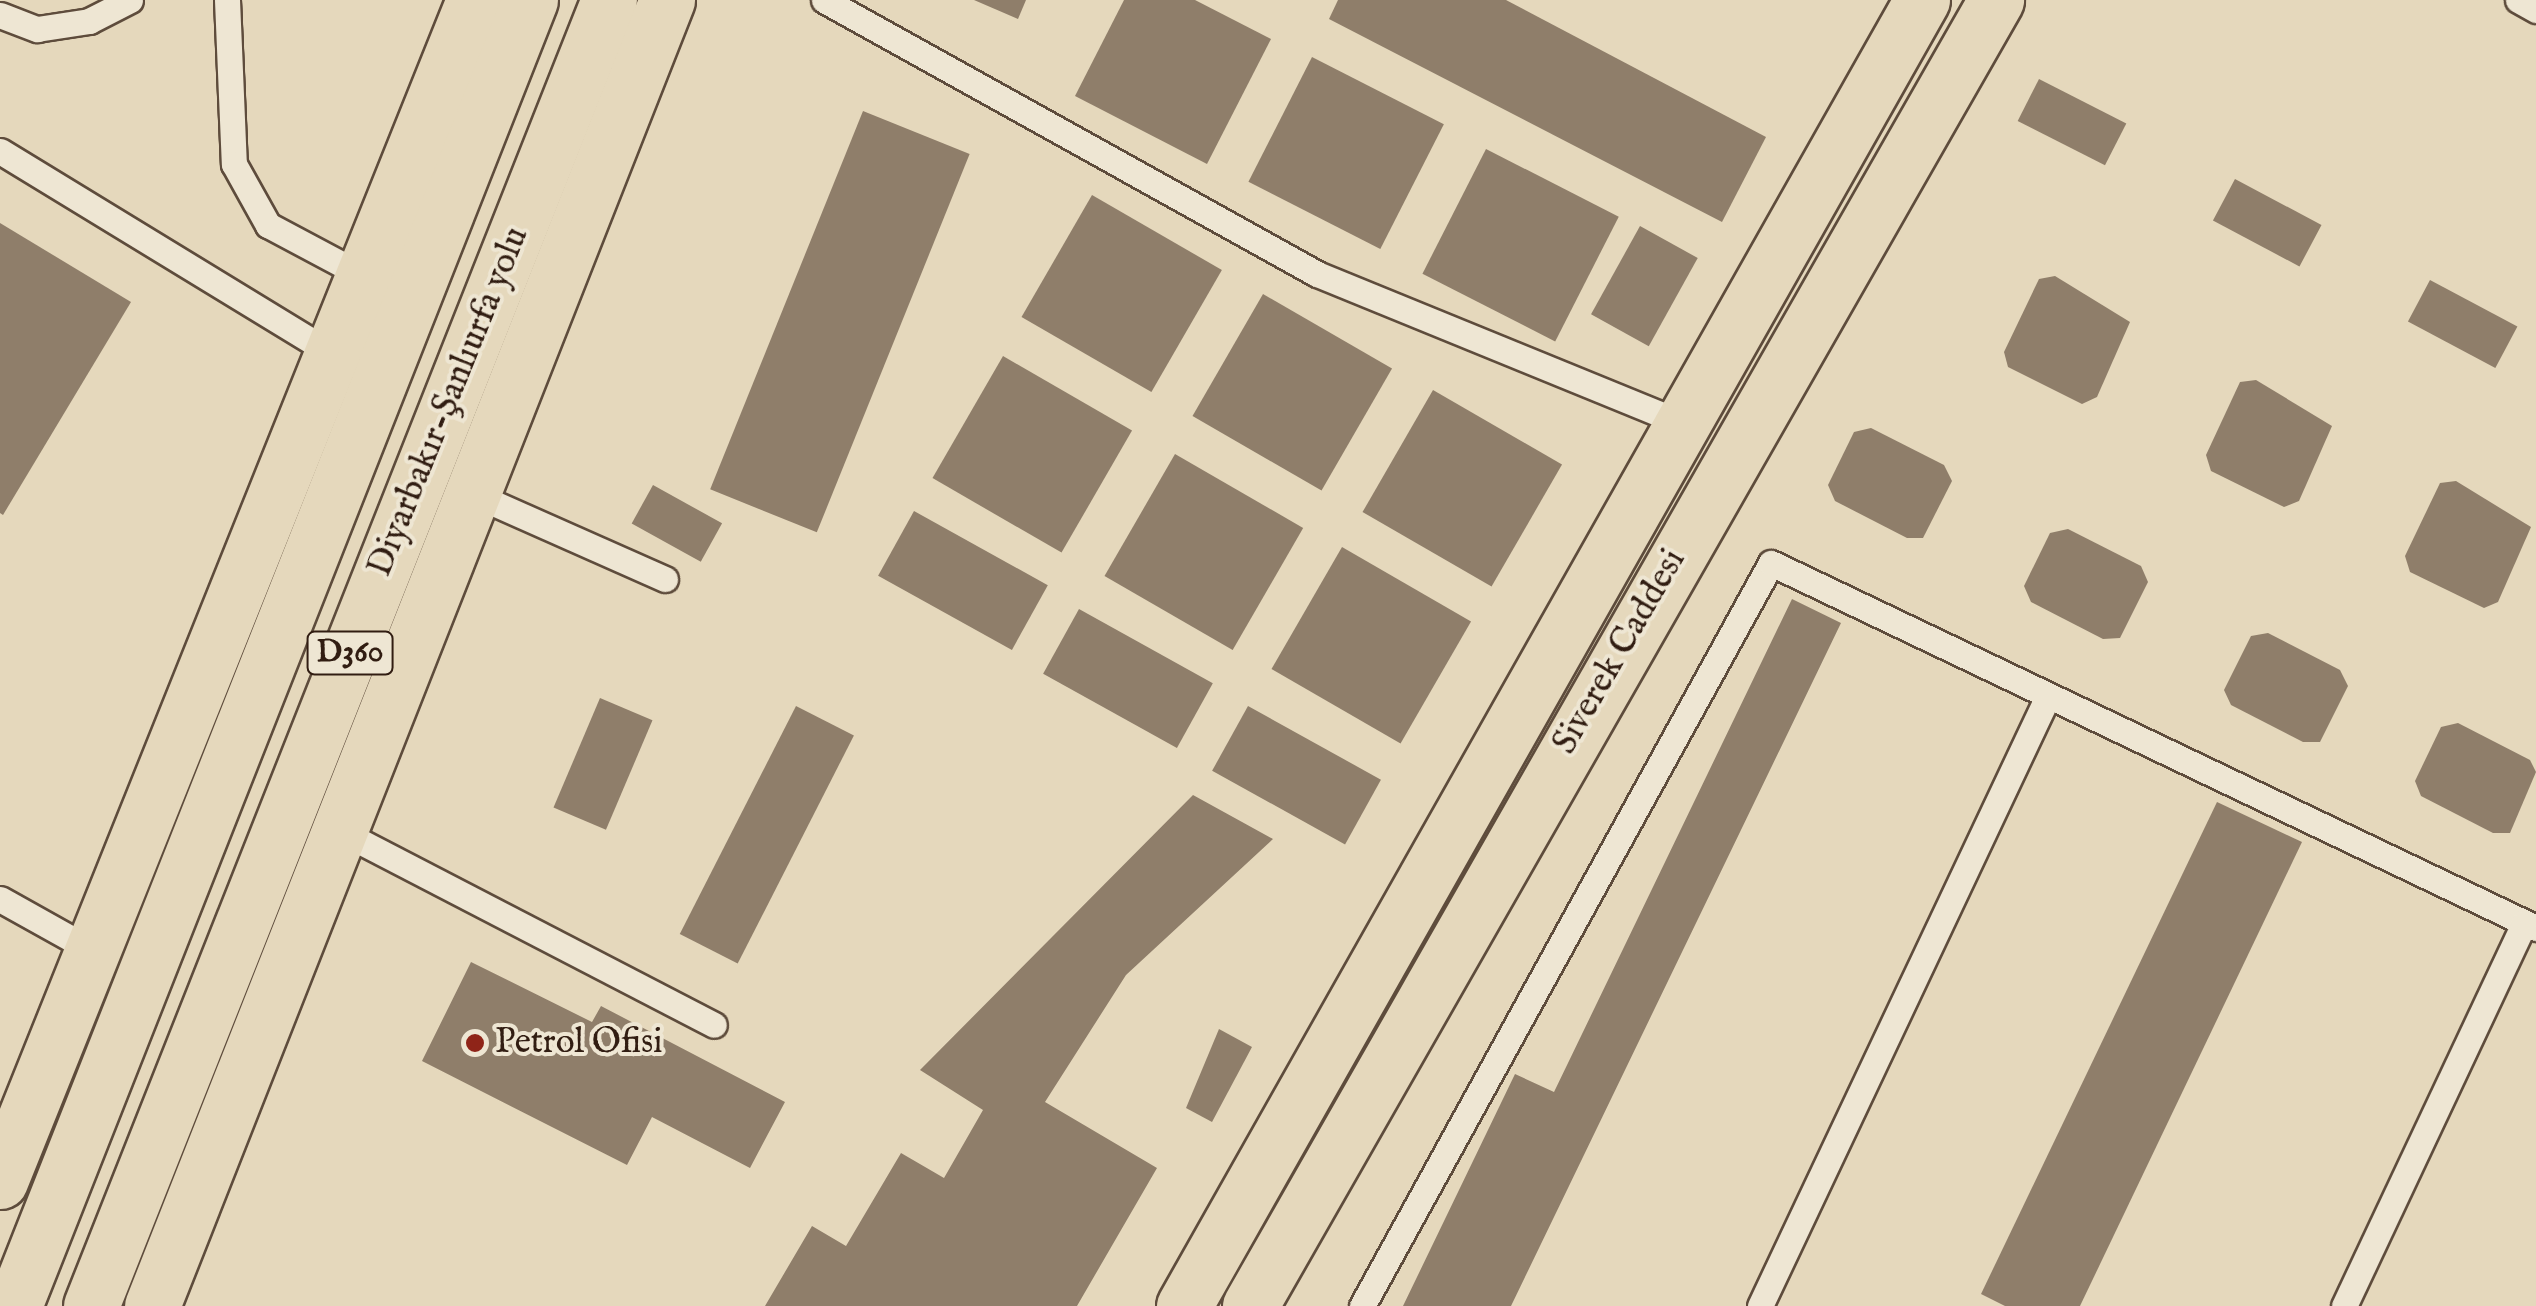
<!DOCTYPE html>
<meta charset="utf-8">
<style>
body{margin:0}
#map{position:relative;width:2536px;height:1306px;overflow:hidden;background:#e5d8bc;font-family:"IM FELL English",serif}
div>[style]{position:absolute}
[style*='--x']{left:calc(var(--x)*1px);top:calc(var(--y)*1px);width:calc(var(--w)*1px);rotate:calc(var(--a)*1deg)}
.building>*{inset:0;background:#8f7e6a;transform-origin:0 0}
.roads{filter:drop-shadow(2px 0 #5e4c3c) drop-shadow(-2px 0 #5e4c3c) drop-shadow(0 2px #5e4c3c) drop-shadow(0 -2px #5e4c3c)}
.service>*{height:25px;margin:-12.5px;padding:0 12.5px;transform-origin:12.5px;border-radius:12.5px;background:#eee6d3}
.primary>*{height:55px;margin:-27.5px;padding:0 27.5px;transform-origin:27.5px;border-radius:27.5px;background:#e5d8bc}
.trunk>*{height:55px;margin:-27.5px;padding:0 27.5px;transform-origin:27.5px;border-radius:27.5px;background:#e5d8bc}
.dots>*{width:28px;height:28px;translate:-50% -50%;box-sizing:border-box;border:5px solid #eee6d3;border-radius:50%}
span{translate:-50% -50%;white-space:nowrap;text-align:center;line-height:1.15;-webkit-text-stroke:8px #eee6d3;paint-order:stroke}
.shield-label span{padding:2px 8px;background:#eee6d3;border:2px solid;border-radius:8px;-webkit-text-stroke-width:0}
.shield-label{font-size:32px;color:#311d12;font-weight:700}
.street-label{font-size:35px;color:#311d12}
.poi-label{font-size:35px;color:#311d12}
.left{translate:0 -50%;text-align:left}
</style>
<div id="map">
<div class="building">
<i style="clip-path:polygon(974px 0,1026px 0,1018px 19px)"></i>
<i style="clip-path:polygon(1124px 0,1195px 0,1271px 39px,1207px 164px,1075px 96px)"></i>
<i style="clip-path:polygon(1338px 0,1506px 0,1766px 137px,1722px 222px,1329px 19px)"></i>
<i style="left:1312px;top:57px;width:148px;height:140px;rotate:27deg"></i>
<i style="left:2039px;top:79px;width:98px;height:47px;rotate:27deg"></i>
<i style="left:863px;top:111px;width:115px;height:408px;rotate:22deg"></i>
<i style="left:1486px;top:149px;width:149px;height:140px;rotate:27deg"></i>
<i style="left:2235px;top:179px;width:98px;height:47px;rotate:28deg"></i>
<i style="left:1092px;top:195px;width:150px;height:141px;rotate:30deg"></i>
<i style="clip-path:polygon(0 223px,131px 302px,3px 515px,0 513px)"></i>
<i style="left:1640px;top:226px;width:66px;height:101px;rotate:29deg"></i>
<i style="clip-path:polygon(2055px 276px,2130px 322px,2097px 397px,2082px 404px,2008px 367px,2004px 352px,2039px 279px)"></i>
<i style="left:2430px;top:280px;width:99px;height:47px;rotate:28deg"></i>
<i style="left:1263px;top:294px;width:149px;height:141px;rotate:30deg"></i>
<i style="left:1003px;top:356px;width:149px;height:141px;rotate:30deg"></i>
<i style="clip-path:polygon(2256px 380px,2332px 426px,2299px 501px,2284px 507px,2211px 471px,2206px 455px,2240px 382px)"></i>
<i style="left:1433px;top:390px;width:149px;height:141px;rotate:30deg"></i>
<i style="clip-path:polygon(1871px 428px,1944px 465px,1952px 481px,1923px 538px,1907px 538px,1835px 501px,1828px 485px,1854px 432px)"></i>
<i style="left:1175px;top:454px;width:148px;height:141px;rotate:30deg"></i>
<i style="clip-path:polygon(2456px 481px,2531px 527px,2498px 602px,2484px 608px,2410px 572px,2405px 556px,2440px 483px)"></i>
<i style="left:653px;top:485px;width:79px;height:44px;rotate:29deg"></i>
<i style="left:914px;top:511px;width:153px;height:74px;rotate:29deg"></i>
<i style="clip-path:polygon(2068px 529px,2141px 566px,2148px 582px,2120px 638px,2103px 639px,2031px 602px,2024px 586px,2050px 533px)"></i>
<i style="left:1342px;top:547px;width:149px;height:141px;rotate:30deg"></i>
<i style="clip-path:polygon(1792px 599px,1841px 623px,1511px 1306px,1403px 1306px,1515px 1074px,1554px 1092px)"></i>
<i style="left:1079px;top:609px;width:153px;height:74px;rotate:29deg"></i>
<i style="clip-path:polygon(2268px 633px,2340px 670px,2348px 686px,2320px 742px,2303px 742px,2231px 705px,2224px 690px,2251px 636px)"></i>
<i style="left:600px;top:698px;width:57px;height:119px;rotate:23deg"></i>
<i style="left:796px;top:706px;width:65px;height:256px;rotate:27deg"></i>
<i style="left:1248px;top:706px;width:152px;height:74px;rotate:29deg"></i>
<i style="clip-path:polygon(2458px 723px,2530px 760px,2536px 772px,2510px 833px,2493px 833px,2421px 796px,2415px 781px,2441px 727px)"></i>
<i style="clip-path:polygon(1193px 795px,1273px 839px,1126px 975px,1045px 1102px,1157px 1168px,1077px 1306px,765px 1306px,812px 1226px,846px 1246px,901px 1153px,944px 1178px,983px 1110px,920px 1070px)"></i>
<i style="clip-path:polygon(2217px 802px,2302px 842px,2080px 1306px,2005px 1306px,1981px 1294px)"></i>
<i style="clip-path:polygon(471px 962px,592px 1022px,601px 1006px,785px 1102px,750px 1168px,652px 1117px,627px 1165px,422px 1061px)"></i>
<i style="clip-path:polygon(1219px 1029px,1252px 1047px,1212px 1122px,1186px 1108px)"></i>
</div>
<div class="roads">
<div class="service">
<i style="--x:227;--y:0;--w:164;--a:87.6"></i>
<i style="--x:234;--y:164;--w:70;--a:60.9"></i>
<i style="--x:268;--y:225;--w:109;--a:28"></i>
<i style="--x:824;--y:0;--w:564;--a:29.06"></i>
<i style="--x:1317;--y:274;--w:391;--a:22.2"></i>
<i style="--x:2518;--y:0;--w:21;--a:29"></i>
<i style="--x:0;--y:15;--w:40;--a:21"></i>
<i style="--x:37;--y:29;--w:53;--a:-8.7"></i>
<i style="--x:89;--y:21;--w:46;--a:-27.1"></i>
<i style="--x:0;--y:151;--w:390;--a:31.4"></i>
<i style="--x:473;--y:494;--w:210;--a:23.9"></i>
<i style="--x:340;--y:831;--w:421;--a:27.4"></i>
<i style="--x:0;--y:899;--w:107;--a:29.2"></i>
<i style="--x:1362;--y:1306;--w:848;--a:-61.17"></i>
<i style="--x:1771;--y:563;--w:848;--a:25.51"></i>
<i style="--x:1760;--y:1306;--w:672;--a:-64.73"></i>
<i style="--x:2344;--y:1306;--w:423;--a:-64.8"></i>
</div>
<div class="primary">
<i style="--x:1184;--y:1306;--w:1500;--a:-60.53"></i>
<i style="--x:1250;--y:1306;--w:1504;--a:-60.26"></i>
</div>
<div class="trunk">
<i style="--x:0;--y:1181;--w:1273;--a:-68.13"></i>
<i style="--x:14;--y:1306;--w:1404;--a:-68.44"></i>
<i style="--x:91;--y:1306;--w:1405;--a:-68.37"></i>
<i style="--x:152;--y:1306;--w:1404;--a:-68.48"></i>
</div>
</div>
<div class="dots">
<i style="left:475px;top:1043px;background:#8f2418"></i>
</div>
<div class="shield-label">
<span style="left:350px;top:653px">D360</span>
</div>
<div class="street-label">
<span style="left:449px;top:402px;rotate:-68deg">Diyarbakır-Şanlıurfa yolu</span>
<span style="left:1620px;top:652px;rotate:-60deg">Siverek Caddesi</span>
</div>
<div class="poi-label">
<span class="left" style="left:495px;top:1043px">Petrol Ofisi</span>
</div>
</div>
